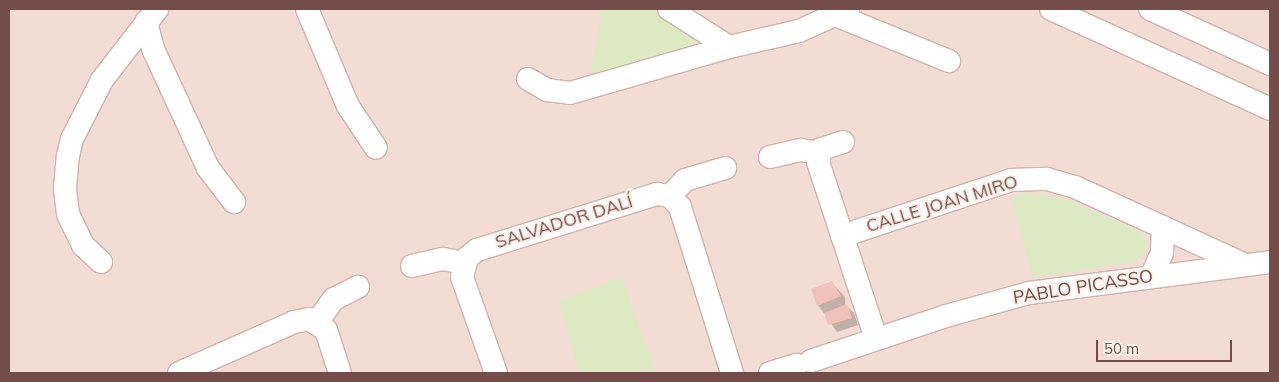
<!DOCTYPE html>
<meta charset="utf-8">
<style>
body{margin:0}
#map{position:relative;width:1279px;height:382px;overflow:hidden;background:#fcece4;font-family:Mulish,sans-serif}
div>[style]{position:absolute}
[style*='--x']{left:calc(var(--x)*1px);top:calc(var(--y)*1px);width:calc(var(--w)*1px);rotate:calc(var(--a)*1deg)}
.residential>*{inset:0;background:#f3dcd3;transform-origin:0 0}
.green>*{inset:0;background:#dde9c3}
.shadow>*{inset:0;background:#0003}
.building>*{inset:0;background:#f1c2bc}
.roads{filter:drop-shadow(1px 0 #cfb3ae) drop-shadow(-1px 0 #cfb3ae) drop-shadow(0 1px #cfb3ae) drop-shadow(0 -1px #cfb3ae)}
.street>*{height:22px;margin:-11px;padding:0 11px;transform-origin:11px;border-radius:11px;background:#fff}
span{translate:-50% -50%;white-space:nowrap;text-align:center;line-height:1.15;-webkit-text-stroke:4.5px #fff1ea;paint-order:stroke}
.street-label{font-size:18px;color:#744d4a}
.frame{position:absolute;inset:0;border:10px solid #744d4a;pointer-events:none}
.scale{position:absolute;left:1096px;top:340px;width:136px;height:22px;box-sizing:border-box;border:2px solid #744d4a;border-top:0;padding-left:6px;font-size:15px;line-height:18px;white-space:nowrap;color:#744d4a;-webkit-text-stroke:4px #fff1ea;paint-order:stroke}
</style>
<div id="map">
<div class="residential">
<i style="left:9px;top:9px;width:1261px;height:364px"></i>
</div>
<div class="green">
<i style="clip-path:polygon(601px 9px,655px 9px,689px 32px,696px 38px,695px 45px,690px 49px,591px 74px)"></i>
<i style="clip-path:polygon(1028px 192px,1066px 199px,1135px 229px,1146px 239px,1146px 252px,1132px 263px,1032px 277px,1011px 198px)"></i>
<i style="clip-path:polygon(621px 277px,656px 373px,579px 373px,558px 301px)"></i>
</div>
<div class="shadow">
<i style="clip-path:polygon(832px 283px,845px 297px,845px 305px,854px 313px,858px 325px,837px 332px,818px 305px)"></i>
</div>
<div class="building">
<i style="clip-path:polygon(832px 281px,841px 296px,817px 306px,811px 289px)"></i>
<i style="clip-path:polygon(847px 304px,852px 318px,828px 325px,824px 313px)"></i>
</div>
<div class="roads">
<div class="street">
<i style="--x:307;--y:9;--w:105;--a:67.1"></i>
<i style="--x:348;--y:106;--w:50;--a:56.3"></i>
<i style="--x:669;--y:9;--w:71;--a:32.3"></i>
<i style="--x:729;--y:47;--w:72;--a:-12.9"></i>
<i style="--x:799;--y:31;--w:54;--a:-24.2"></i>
<i style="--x:1051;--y:9;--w:241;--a:24.5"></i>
<i style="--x:1150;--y:9;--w:132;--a:24.6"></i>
<i style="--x:838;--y:16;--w:120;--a:22.1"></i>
<i style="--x:146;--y:22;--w:30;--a:75"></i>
<i style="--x:154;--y:51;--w:129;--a:65.2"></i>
<i style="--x:208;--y:168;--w:43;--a:52.6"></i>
<i style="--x:528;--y:79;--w:22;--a:30"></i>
<i style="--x:547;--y:90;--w:23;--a:7"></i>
<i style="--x:570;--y:93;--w:166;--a:-16.1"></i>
<i style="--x:843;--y:142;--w:23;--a:162"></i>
<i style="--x:821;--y:149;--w:13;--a:103"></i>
<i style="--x:818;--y:162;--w:185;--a:71.8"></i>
<i style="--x:770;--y:157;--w:32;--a:-13"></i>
<i style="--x:801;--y:150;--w:17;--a:10"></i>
<i style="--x:670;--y:196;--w:22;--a:-47"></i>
<i style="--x:685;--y:180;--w:42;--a:-16.7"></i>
<i style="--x:842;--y:236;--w:178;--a:-18.3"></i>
<i style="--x:1011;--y:180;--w:36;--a:-2"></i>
<i style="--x:1047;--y:179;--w:29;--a:16"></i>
<i style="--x:1075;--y:187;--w:185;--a:24.6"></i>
<i style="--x:101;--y:262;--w:25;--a:-137"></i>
<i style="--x:83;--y:245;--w:34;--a:-116"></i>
<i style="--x:68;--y:214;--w:26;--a:-97"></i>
<i style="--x:65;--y:188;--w:32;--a:-85"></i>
<i style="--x:68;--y:156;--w:17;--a:-77"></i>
<i style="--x:72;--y:139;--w:66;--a:-63"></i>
<i style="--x:102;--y:80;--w:90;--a:-52.2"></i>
<i style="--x:412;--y:266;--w:32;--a:-13"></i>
<i style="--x:443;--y:259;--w:21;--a:11"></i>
<i style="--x:1152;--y:275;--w:24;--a:-66"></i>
<i style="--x:1162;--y:253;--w:26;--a:-88"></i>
<i style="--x:317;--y:322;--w:29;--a:-54"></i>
<i style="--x:334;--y:299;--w:27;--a:-27"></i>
<i style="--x:811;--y:361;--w:142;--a:-18.4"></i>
<i style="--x:946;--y:316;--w:86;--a:-15.5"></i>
<i style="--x:1029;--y:293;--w:243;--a:-7.3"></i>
<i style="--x:179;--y:373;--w:126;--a:-23.9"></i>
<i style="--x:294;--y:322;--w:15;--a:-11"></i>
<i style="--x:309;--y:319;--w:20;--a:33"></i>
<i style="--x:326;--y:330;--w:45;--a:72"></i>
<i style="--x:496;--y:373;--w:102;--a:-109.5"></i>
<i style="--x:462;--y:277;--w:20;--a:-75"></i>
<i style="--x:467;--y:258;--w:13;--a:-39"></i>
<i style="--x:477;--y:250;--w:189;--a:-17.3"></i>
<i style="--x:657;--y:194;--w:13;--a:9"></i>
<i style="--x:670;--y:196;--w:15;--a:48"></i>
<i style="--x:680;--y:207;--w:174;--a:72.6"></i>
<i style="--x:770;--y:373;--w:28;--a:-17"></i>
</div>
</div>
<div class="street-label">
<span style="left:942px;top:204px;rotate:-17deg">CALLE JOAN MIRO</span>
<span style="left:564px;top:222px;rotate:-17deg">SALVADOR DALÍ</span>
<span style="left:1083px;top:287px;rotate:-9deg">PABLO PICASSO</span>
</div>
<div class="frame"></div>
<div class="scale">50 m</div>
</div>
